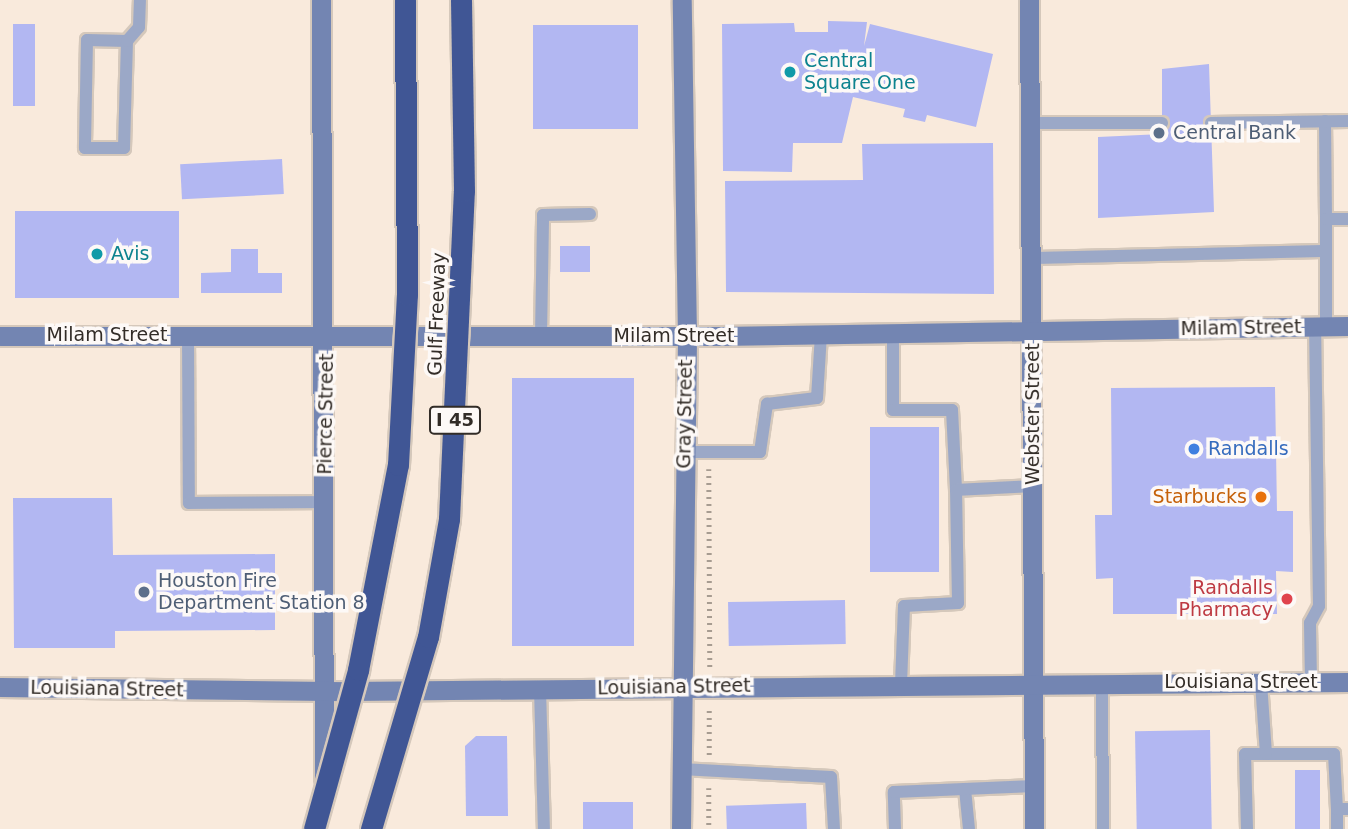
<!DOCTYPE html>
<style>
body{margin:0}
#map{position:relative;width:1348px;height:829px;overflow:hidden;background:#f9eadc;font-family:"DejaVu Sans",sans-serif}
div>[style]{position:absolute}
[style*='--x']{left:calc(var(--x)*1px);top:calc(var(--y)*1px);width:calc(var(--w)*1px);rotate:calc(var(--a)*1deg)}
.building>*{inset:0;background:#b2b7f2;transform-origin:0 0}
.path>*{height:4.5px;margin-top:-2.25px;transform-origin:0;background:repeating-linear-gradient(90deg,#a79c91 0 2px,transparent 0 7px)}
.roads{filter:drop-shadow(2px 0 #d5c8bb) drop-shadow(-2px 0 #d5c8bb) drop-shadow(0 2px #d5c8bb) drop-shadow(0 -2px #d5c8bb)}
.service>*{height:12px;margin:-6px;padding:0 6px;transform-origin:6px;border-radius:6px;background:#9ba8c7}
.secondary>*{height:19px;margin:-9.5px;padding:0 9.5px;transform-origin:9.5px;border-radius:9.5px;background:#7385b2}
.bridges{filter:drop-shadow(2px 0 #d5c8bb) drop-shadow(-2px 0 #d5c8bb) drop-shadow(0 2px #d5c8bb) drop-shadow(0 -2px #d5c8bb)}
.motorway-bridge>*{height:21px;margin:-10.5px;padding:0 10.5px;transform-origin:10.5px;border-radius:10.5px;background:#405695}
.dots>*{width:19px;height:19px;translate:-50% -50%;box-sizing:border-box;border:4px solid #fdf9f7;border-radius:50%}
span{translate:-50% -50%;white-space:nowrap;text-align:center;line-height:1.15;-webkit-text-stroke:7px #fdf9f7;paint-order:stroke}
.shield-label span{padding:2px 5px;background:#fdf9f7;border:2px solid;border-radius:5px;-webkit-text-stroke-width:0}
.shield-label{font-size:18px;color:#322c27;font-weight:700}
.culture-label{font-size:19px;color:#0d838f}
.left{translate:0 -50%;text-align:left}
.service-label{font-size:19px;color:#4e5e75}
.street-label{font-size:19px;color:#322c27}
.shop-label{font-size:19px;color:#366cbe}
.food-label{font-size:19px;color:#c56008}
.right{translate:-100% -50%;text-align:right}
.health-label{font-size:19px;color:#be3a42}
</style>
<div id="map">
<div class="building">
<i style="clip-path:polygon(828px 21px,867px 22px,864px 46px,870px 24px,993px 54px,976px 127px,927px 115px,925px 122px,903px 117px,905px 109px,853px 97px,842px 143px,793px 143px,792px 172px,723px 171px,722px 24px,794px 23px,795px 32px,828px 32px)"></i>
<i style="left:13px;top:24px;width:22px;height:82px"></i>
<i style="left:533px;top:25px;width:105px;height:104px"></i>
<i style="clip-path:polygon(1209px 64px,1214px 212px,1098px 218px,1098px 137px,1162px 134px,1162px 69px)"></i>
<i style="clip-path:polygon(993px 143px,994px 294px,726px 292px,725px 181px,863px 180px,862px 144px)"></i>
<i style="left:282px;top:159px;width:35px;height:102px;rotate:87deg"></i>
<i style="left:15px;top:211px;width:164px;height:87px"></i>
<i style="left:560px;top:246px;width:30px;height:26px"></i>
<i style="clip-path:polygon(231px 249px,258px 249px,258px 273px,282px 273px,282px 293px,201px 293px,201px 273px,231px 272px)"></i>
<i style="left:512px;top:378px;width:122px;height:268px"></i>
<i style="clip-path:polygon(1275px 387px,1277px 511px,1293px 511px,1293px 572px,1276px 571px,1277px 614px,1113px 614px,1113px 578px,1096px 579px,1095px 515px,1112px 515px,1111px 388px)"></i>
<i style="left:870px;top:427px;width:69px;height:145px"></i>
<i style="clip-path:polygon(13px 498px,112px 498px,113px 555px,275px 554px,275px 630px,115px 631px,115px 648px,14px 648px)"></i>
<i style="left:845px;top:600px;width:44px;height:117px;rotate:89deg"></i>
<i style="left:1210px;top:730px;width:99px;height:75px;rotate:89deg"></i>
<i style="clip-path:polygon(476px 736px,507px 736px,508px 816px,466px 816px,465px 746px)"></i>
<i style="left:1295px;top:770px;width:25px;height:59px"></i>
<i style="left:583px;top:802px;width:50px;height:27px"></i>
<i style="left:806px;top:803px;width:26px;height:80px;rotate:88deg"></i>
</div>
<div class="path">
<i style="--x:709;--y:469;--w:198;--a:89.7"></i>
<i style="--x:709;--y:755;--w:48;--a:-90"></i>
<i style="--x:709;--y:788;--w:41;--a:90"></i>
</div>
<div class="roads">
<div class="service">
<i style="--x:127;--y:41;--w:40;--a:-178.6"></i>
<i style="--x:87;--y:40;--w:108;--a:91.1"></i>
<i style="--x:85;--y:148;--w:39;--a:0"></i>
<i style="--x:124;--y:148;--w:107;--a:-88.4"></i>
<i style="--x:127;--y:41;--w:18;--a:-49"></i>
<i style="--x:139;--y:27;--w:27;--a:-88"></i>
<i style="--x:1325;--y:121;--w:98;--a:89.4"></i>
<i style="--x:1030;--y:123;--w:132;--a:0"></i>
<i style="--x:1211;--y:123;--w:137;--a:-0.8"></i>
<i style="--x:1031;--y:258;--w:295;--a:-1.4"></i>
<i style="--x:1326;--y:327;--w:108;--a:-90"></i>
<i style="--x:1326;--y:219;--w:22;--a:0"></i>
<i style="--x:893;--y:333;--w:77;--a:90"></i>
<i style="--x:893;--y:410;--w:59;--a:0"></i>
<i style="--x:952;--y:410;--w:80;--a:87.1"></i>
<i style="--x:188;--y:334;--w:169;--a:89.7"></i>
<i style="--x:189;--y:503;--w:136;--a:-0.4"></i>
<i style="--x:541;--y:335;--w:120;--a:-89"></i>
<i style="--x:543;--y:215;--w:47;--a:-1.2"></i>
<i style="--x:685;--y:452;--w:75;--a:0"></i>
<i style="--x:760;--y:452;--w:49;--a:-81.7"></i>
<i style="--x:767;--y:404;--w:50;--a:-6.8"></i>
<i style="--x:817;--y:398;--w:63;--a:-86.4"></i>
<i style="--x:1311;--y:682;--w:59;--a:-91"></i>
<i style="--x:1310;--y:623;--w:19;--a:-62"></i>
<i style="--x:1319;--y:606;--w:279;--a:-90.8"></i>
<i style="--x:1102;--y:683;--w:146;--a:89.6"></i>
<i style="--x:901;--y:684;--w:78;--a:-87.8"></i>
<i style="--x:904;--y:606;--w:54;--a:-3.2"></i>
<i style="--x:958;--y:603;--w:113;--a:-91"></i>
<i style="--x:956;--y:490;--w:77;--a:-3"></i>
<i style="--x:540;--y:689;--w:140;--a:88.4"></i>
<i style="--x:1266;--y:754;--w:68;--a:0"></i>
<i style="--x:1334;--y:754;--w:55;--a:86.9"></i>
<i style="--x:681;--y:769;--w:150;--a:3.1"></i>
<i style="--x:831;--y:777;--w:52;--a:86.7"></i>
<i style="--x:965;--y:789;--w:40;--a:84.3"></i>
<i style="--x:895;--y:829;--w:37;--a:-92"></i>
<i style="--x:894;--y:792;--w:140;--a:-2.5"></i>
<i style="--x:1247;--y:829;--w:75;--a:-91.5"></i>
<i style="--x:1245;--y:754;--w:21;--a:0"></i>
<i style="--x:1266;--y:754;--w:71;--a:-94"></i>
<i style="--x:1337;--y:829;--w:20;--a:-90"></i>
<i style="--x:1337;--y:809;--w:11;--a:0"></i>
</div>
<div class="secondary">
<i style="--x:321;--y:0;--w:779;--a:89.78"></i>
<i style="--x:1029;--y:0;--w:829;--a:89.65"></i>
<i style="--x:0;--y:336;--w:721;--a:0"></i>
<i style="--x:721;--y:336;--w:627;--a:-0.91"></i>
<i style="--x:0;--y:687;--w:349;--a:0.7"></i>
<i style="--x:349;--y:691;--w:999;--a:-0.52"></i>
<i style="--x:681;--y:829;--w:492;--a:-89.3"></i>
<i style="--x:687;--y:337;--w:337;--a:-90.9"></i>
</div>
</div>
<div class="bridges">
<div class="motorway-bridge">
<i style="--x:314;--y:829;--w:165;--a:-74.5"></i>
<i style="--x:358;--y:670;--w:209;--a:-79"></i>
<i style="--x:398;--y:465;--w:170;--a:-87"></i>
<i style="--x:407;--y:295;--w:295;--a:-90.4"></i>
<i style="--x:371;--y:829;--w:200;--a:-73.5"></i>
<i style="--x:428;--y:637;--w:120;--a:-79.9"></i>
<i style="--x:449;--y:519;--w:328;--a:-87.4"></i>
<i style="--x:464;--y:191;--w:191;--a:-90.9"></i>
</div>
</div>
<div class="dots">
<i style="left:790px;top:72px;background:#0f9aa8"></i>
<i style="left:1159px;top:133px;background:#5c6f8a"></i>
<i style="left:97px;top:254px;background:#0f9aa8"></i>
<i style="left:1194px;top:449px;background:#3f7fe0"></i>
<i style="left:1261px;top:497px;background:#e8710a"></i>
<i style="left:144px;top:592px;background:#5c6f8a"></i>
<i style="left:1287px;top:599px;background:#e0444e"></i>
</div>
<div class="shield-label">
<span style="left:455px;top:420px">I 45</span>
</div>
<div class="culture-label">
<span class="left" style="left:804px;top:72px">Central<br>Square One</span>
<span class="left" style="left:111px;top:254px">Avis</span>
</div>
<div class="service-label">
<span class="left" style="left:1173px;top:133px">Central Bank</span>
<span class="left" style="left:158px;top:592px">Houston Fire<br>Department Station 8</span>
</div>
<div class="street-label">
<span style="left:437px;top:314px;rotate:-88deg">Gulf Freeway</span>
<span style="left:1241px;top:328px;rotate:-1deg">Milam Street</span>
<span style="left:107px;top:335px">Milam Street</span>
<span style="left:674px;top:336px">Milam Street</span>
<span style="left:326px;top:414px;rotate:-89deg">Pierce Street</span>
<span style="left:685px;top:414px;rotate:-89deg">Gray Street</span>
<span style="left:1033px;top:414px;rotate:-90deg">Webster Street</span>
<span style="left:1241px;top:682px">Louisiana Street</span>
<span style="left:674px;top:687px;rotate:-1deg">Louisiana Street</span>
<span style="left:107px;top:689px;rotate:1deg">Louisiana Street</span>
</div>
<div class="shop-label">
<span class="left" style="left:1208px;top:449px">Randalls</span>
</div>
<div class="food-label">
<span class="right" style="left:1247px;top:497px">Starbucks</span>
</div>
<div class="health-label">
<span class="right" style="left:1273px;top:599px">Randalls<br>Pharmacy</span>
</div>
</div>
